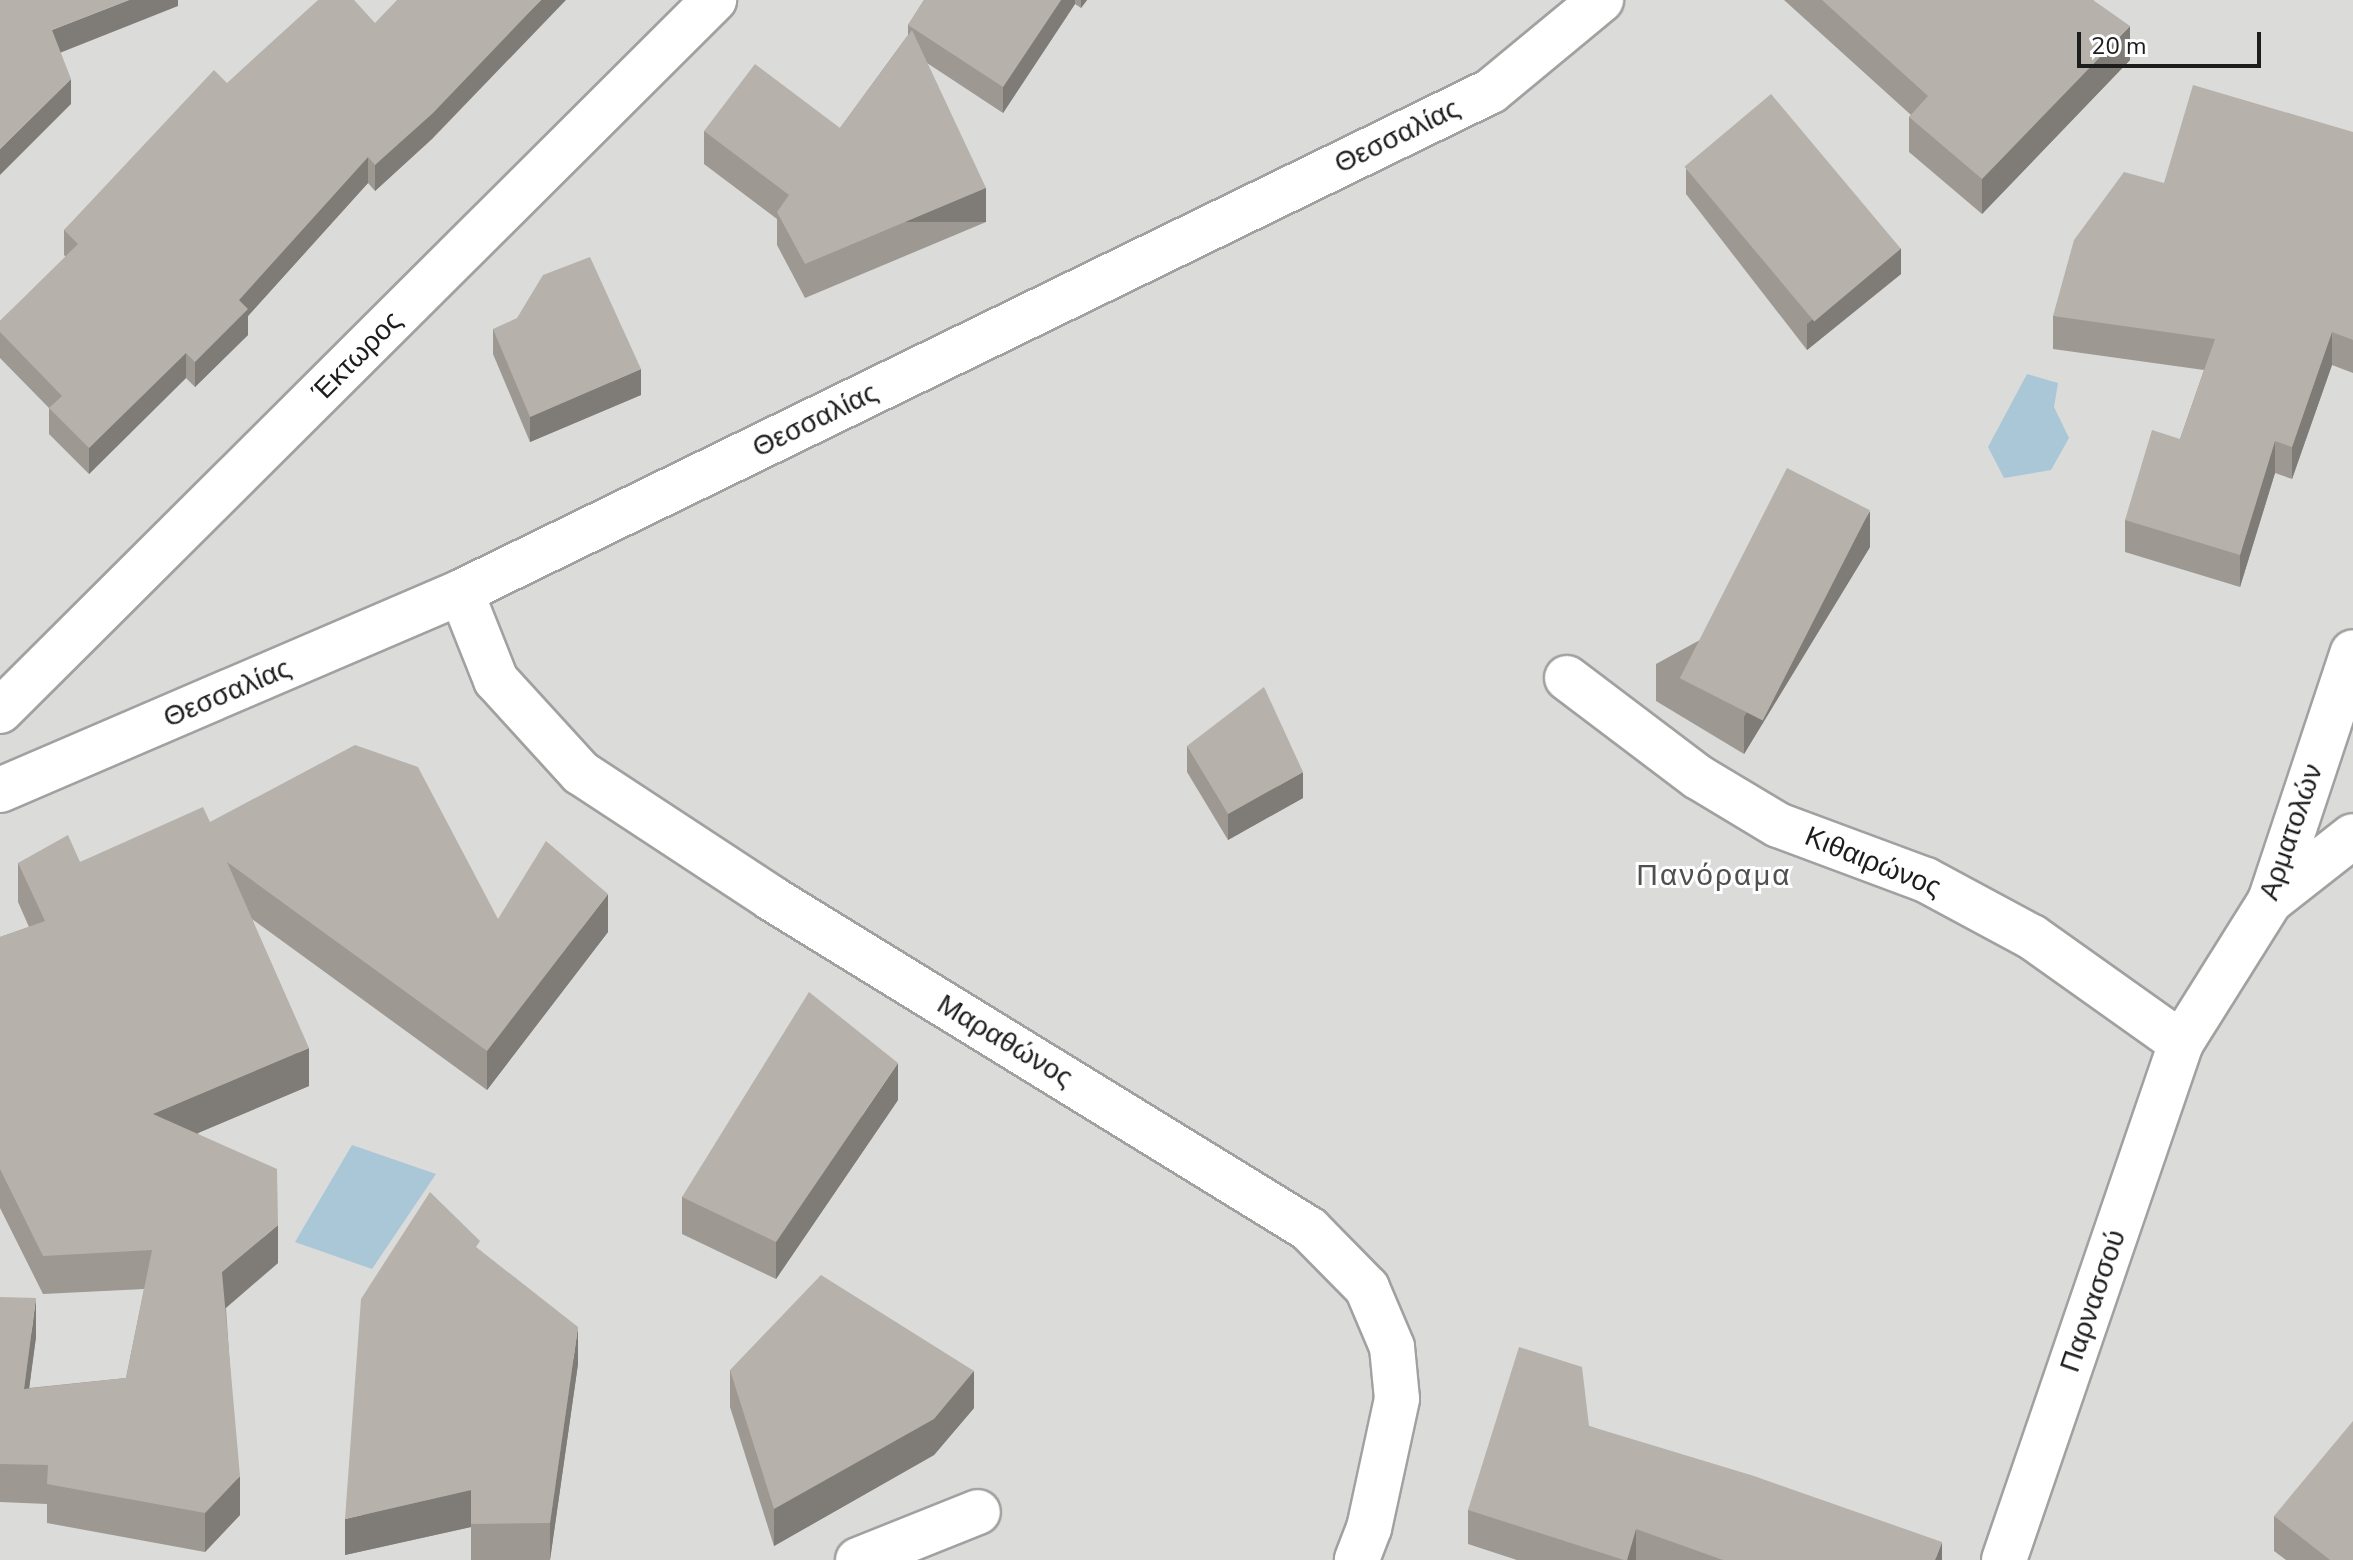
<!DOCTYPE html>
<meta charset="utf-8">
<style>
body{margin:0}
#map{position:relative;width:2353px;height:1560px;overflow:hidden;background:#edece4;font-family:"Nunito Sans",sans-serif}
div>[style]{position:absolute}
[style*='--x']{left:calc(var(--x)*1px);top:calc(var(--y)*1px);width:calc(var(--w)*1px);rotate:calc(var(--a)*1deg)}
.residential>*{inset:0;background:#dbdbda;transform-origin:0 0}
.water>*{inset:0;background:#a9c7d7}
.roads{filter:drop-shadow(2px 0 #a1a1a1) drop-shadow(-2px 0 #a1a1a1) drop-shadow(0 2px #a1a1a1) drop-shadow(0 -2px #a1a1a1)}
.minor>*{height:44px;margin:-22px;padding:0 22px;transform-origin:22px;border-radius:22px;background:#fff}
.wall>*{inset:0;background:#9d9892}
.shaded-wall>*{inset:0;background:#7f7c77;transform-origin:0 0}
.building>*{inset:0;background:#b6b1aa;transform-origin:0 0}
span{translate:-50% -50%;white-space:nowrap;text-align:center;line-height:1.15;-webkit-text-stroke:6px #fff;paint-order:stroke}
.street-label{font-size:28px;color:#1d1d1d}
.neighbourhood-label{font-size:30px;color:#505050;letter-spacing:2px}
.scale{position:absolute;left:2077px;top:32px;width:184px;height:36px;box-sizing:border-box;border:4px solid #1d1d1d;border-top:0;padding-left:10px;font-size:24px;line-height:28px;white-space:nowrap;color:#1d1d1d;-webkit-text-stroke:6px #fff;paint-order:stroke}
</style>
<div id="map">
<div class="residential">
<i style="left:0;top:0;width:2353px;height:1560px"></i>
</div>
<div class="water">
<i style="clip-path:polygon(2027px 374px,2058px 383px,2054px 407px,2069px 438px,2051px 470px,2004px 478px,1988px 447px)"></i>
<i style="clip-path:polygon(352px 1145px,436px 1174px,372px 1269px,295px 1242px)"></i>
</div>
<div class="roads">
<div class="minor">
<i style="--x:461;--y:592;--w:95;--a:68.3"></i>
<i style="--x:496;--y:680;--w:126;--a:47.6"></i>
<i style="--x:581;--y:773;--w:227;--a:33.3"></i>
<i style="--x:771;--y:898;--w:632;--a:31.6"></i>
<i style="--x:1309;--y:1229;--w:83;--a:45.5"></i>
<i style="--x:1367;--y:1288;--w:64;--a:67"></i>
<i style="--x:1392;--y:1347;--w:52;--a:84.5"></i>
<i style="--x:1397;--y:1399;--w:132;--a:102.2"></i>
<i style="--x:1369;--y:1528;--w:34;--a:111"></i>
<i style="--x:1567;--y:678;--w:164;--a:37.1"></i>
<i style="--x:1698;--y:777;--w:93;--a:31"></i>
<i style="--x:1778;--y:825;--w:158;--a:20.4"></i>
<i style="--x:1926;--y:880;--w:120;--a:28.3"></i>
<i style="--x:2032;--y:937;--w:183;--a:35.4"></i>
<i style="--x:0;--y:711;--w:1008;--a:-44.88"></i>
<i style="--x:0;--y:790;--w:502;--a:-23.24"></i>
<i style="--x:461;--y:592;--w:1145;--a:-25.94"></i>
<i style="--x:1491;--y:91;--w:143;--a:-39.6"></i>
<i style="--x:2270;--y:901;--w:105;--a:-38.1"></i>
<i style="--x:858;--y:1560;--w:129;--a:-21.8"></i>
<i style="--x:2004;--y:1560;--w:546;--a:-71.1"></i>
<i style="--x:2181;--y:1043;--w:168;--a:-57.9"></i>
<i style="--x:2270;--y:901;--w:262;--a:-71.6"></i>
</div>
</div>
<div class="wall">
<i style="clip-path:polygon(924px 0,1087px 0,1081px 8px,1075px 4px,1003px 113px,927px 63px,986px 222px,805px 298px,777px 245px,777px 219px,704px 164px,704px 131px,840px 128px,908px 35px,908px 25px)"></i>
<i style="clip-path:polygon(1784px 0,2093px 0,2130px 60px,1982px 214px,1909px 152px,1909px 117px,1911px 115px)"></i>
<i style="clip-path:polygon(227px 83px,433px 138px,375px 191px,368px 183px,248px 316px,248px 335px,195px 387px,186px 378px,89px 474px,49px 434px,49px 408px,0 358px,0 321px,66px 257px,64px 255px,64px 230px)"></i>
<i style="clip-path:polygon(2353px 132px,2353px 373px,2332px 365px,2292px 479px,2275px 473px,2240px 587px,2125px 552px,2125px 520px,2180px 439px,2204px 370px,2053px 349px,2053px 316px,2164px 183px)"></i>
<i style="clip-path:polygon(1686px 169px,1901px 274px,1807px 350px,1686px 194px)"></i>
<i style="clip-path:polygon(493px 329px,641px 395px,530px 442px,493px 354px)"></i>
<i style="clip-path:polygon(1870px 547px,1744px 754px,1656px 701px,1656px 664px)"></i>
<i style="clip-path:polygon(1187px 746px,1303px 798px,1228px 840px,1187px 772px)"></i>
<i style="clip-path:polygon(210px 822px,498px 919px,608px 932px,487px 1090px,252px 919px,309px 1086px,198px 1133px,278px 1263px,226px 1308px,240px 1515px,205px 1552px,47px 1523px,47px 1504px,0 1502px,0 1297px,36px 1337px,29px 1388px,126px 1378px,144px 1289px,43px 1294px,0 1208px,0 937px,29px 927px,18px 902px,18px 863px,80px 862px)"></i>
<i style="clip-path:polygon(898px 1100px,776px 1279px,682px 1234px,682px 1197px)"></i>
<i style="clip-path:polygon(480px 1250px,578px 1364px,550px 1560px,471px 1560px,471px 1527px,345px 1555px)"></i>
<i style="clip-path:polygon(730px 1370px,974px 1408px,934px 1455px,774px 1546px,730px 1407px)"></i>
<i style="clip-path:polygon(1589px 1426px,1942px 1560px,1517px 1560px,1468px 1544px,1468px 1510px)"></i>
<i style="clip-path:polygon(2274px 1516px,2353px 1560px,2286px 1560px,2274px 1551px)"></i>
</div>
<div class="shaded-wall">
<i style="clip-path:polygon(129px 0,178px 0,178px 6px,52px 56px,52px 30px)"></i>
<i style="clip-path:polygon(541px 0,566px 0,433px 138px,375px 191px,375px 165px)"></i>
<i style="clip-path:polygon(1061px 0,1075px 0,1075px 4px,1003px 113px,1003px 87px)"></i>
<i style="clip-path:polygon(1081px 0,1087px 0,1081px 8px)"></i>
<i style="clip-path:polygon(2130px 26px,2130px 60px,1982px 214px,1982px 179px)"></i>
<i style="clip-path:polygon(71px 79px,71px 104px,0 175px,0 149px)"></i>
<i style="clip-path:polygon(368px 157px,368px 183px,248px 316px,248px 335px,195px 387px,195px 362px,239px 300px)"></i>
<i style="left:986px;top:188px;width:34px;height:196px;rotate:90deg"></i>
<i style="clip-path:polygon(1901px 248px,1901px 274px,1807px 350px,1807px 324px)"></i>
<i style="clip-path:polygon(2332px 332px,2332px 365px,2292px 479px,2292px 447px)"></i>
<i style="clip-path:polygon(186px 353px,186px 378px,89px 474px,89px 448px)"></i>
<i style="clip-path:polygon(641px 369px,641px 395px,530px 442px,530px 417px)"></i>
<i style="clip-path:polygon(2275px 441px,2275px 473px,2240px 587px,2240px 555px)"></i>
<i style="clip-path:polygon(1870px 511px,1870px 547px,1744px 754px,1744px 717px)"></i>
<i style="clip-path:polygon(1303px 772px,1303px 798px,1228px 840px,1228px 814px)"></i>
<i style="clip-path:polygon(608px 894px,608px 932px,487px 1090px,487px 1051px)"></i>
<i style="clip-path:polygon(309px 1048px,309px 1086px,153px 1152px,153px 1114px)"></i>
<i style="clip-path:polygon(898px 1063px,898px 1100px,776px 1279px,776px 1242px)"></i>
<i style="clip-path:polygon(278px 1225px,278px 1263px,222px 1311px,222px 1272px)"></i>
<i style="clip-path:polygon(36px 1298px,36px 1337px,24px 1427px,24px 1389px)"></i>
<i style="clip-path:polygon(578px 1327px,578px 1364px,550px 1560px,550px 1523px)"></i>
<i style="clip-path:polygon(974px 1371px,974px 1408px,934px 1455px,774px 1546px,774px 1509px)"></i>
<i style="clip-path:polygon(240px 1476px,240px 1515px,205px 1552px,205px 1513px)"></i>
<i style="clip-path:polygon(471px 1490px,471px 1527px,345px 1555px,345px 1519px)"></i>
<i style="clip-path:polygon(1636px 1529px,1636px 1560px,1627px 1560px)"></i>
<i style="clip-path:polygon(1942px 1542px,1942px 1560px,1935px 1560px)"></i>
</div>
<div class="building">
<i style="clip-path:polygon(0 0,129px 0,52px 30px,71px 79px,0 149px)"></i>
<i style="clip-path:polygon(318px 0,354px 0,375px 23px,397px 0,541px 0,433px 113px,375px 165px,368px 157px,239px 300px,248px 309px,195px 362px,186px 353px,89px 448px,49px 408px,62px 396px,0 332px,0 321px,78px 244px,64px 230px,214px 70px,227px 83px)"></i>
<i style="clip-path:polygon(924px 0,1061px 0,1003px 87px,908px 25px)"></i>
<i style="clip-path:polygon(1822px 0,2093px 0,2130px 26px,1982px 179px,1909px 117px,1928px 96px)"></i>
<i style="clip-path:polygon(912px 30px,986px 188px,805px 264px,777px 212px,789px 195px,704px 131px,755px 64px,840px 128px)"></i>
<i style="clip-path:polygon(2193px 85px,2353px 132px,2353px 340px,2332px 332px,2292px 447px,2275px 441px,2240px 555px,2125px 520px,2152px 430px,2180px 439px,2215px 339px,2053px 316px,2074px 240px,2124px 172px,2164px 183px)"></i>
<i style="left:1771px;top:94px;width:202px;height:113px;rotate:50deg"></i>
<i style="clip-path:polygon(590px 257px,641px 369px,530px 417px,493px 329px,517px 318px,543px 275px)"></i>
<i style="left:1787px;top:468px;width:93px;height:236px;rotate:27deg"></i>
<i style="clip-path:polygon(1264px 687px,1303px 772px,1228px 814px,1187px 746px)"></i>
<i style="clip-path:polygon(355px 745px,418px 767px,498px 919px,546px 841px,608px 894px,487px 1051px,227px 862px,309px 1048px,153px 1114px,277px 1169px,278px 1225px,222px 1272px,240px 1476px,205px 1513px,47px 1484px,48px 1465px,0 1464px,0 1297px,36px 1298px,24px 1389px,126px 1378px,152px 1250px,43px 1256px,0 1169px,0 937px,45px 921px,18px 863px,68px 835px,80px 862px,203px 807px,210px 822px)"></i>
<i style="clip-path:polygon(809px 992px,898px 1063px,776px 1242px,682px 1197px)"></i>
<i style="clip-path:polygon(430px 1192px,480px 1241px,476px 1247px,578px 1327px,550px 1523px,471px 1524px,471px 1490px,345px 1519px,361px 1299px)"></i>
<i style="clip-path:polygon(821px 1275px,974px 1371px,934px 1419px,774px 1509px,730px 1370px)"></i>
<i style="clip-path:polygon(1519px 1347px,1582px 1367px,1589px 1426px,1754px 1476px,1942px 1542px,1935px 1560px,1723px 1560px,1636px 1529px,1627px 1560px,1624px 1560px,1468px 1510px)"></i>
<i style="clip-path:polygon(2353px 1421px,2353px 1560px,2330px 1560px,2274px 1516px)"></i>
</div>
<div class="street-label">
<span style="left:1397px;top:136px;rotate:-26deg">Θεσσαλίας</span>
<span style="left:357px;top:356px;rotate:-45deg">Έκτωρος</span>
<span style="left:815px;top:420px;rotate:-26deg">Θεσσαλίας</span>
<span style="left:227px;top:693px;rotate:-23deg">Θεσσαλίας</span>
<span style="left:2291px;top:832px;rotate:-71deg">Αρματολών</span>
<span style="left:1873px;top:862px;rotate:22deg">Κιθαιρώνος</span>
<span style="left:1005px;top:1041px;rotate:31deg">Μαραθώνος</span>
<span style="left:2093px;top:1301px;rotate:-71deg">Παρνασσού</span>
</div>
<div class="neighbourhood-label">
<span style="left:1714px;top:876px">Πανόραμα</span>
</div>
<div class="scale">20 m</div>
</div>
